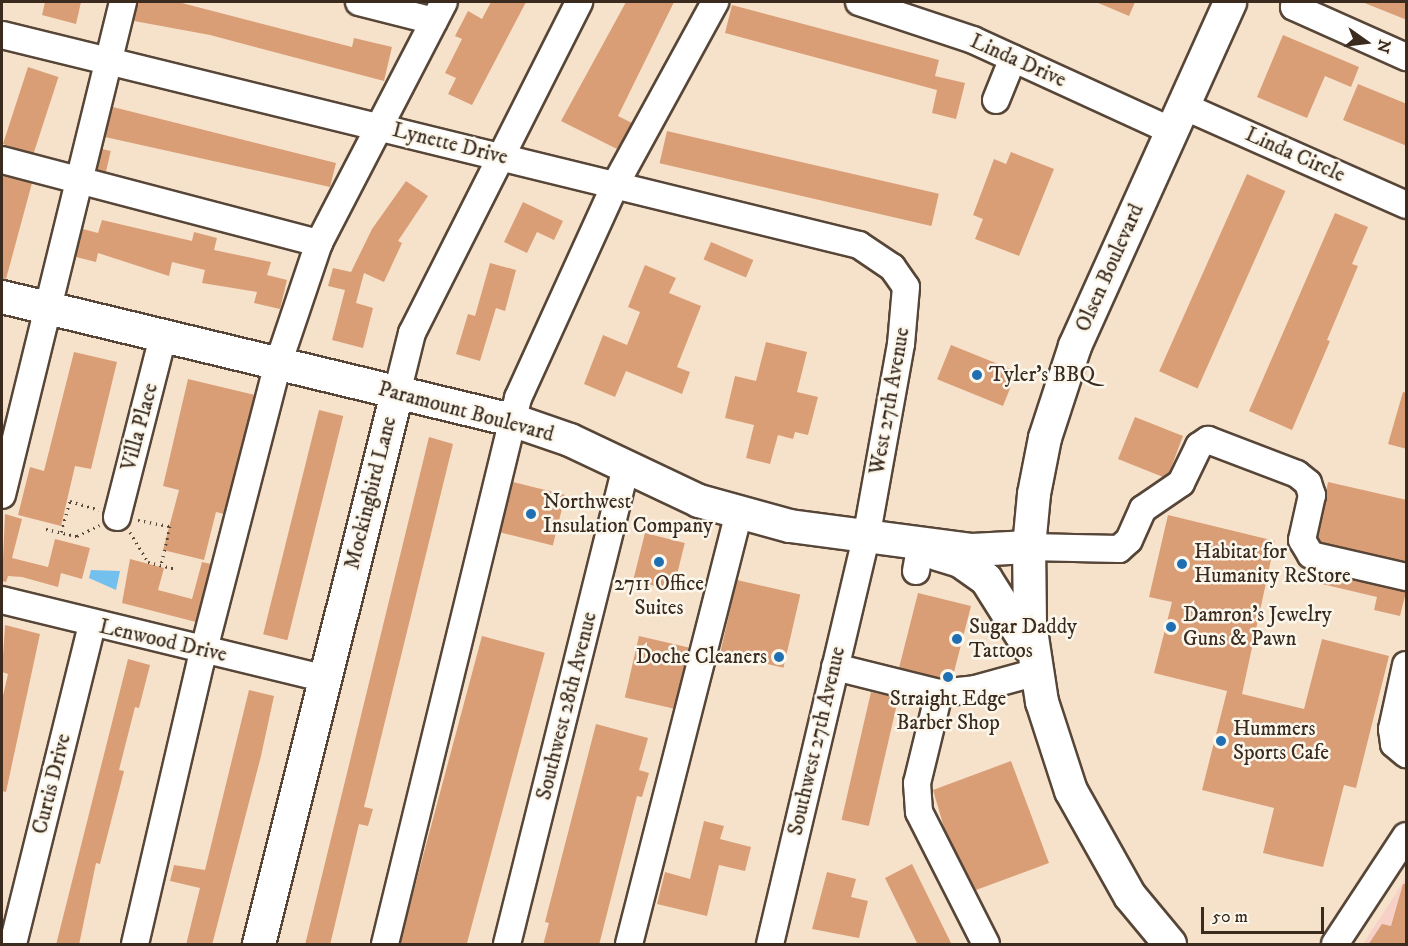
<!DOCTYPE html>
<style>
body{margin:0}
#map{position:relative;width:1408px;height:946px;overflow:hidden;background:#f6e2ca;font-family:"IM FELL DW Pica",serif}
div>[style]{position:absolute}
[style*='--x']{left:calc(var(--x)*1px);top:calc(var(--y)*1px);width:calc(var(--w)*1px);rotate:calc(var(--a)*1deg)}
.built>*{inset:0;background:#f7d1c7}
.water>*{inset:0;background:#73bfed}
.building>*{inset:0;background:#da9e77;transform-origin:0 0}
.path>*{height:3px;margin-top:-1.5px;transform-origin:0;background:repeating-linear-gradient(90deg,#574638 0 1.5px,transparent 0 6px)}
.roads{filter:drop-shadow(2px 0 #574638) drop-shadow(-2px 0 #574638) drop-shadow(0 2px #574638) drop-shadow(0 -2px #574638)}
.minor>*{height:26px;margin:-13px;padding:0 13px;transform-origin:13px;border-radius:13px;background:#fff}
.major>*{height:32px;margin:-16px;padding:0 16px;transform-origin:16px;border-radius:16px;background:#fff}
.dots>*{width:16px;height:16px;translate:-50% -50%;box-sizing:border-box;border:3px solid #fbf7ec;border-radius:50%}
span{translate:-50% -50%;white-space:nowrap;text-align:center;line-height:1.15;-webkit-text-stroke:5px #fbf7ec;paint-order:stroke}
.street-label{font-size:21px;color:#3b2a1e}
.poi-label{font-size:21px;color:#3b2a1e}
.left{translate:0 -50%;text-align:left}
.right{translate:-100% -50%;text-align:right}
.frame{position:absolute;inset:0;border:3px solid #3b2a1e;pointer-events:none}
.north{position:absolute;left:1336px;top:12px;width:60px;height:60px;-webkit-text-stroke:4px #fbf7ec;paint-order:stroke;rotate:104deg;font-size:16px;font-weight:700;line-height:24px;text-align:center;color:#3b2a1e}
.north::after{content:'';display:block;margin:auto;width:21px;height:27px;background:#3b2a1e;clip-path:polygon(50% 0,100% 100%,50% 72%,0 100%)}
.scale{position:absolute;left:1201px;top:907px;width:123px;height:27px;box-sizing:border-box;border:3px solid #3b2a1e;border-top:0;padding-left:8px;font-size:18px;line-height:21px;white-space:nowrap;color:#3b2a1e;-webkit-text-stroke:4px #fbf7ec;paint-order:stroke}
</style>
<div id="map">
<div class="built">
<i style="clip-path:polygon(1406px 878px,1406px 944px,1363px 944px)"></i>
</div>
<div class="water">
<i style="clip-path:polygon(91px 570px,120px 571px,116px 590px,89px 578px)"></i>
</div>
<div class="building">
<i style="clip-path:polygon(45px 2px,81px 2px,76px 24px,42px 15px)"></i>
<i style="clip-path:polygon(138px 2px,178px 2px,352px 47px,354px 38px,392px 47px,384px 81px,210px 35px,134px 21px)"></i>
<i style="clip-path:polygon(491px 2px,526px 2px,472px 105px,448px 94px,456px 78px,445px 73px,462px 39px,455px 36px,468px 11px,482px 19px)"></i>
<i style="clip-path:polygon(626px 2px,674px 2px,618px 116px,632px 123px,617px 149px,561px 121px)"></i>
<i style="clip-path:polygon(1096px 2px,1135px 2px,1129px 16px)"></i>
<i style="clip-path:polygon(1362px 2px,1407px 2px,1407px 20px)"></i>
<i style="clip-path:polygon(732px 5px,939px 60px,935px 76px,965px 83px,956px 119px,932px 113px,937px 90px,725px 33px)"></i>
<i style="clip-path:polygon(1283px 35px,1359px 67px,1351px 87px,1325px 76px,1307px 118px,1257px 97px)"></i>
<i style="left:28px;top:67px;width:32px;height:81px;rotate:18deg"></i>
<i style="clip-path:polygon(1358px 84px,1407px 104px,1407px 146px,1343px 120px)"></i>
<i style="clip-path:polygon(113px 107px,336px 163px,330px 187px,105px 137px)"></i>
<i style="left:667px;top:131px;width:279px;height:33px;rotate:13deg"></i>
<i style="left:102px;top:149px;width:9px;height:21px;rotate:13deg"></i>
<i style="clip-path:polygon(1011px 152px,1054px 169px,1019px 256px,975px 239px,983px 219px,973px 215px,994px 159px,1006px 164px)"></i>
<i style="left:1247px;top:174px;width:42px;height:216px;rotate:24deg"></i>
<i style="clip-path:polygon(2px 176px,32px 183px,6px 279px,2px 278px)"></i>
<i style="clip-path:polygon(406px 181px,428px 196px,398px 241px,402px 243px,384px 282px,364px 273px,356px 303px,373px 308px,363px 348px,332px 340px,345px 290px,328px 286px,333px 268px,351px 272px,372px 229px)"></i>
<i style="clip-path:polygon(523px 202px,563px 221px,554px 240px,537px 232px,527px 253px,504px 242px)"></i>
<i style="clip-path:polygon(1335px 213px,1368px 227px,1352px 264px,1358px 266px,1327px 340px,1330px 341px,1292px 430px,1249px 411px)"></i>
<i style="clip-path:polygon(102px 220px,192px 241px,194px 232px,217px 238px,214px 250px,271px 262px,267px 275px,287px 280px,280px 309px,254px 303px,257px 292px,202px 283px,205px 270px,172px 262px,169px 276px,98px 253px,96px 262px,76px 257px,83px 229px,98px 233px)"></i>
<i style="left:711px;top:242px;width:46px;height:19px;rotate:23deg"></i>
<i style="clip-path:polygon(490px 263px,516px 270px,505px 311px,496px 308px,480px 361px,456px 354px,468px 314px,475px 316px)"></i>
<i style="clip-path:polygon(645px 265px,676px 278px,669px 293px,701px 306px,677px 367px,690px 372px,682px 394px,626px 371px,615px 397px,584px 384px,603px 335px,627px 345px,640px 312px,628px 307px)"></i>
<i style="clip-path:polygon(766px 342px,807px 352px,797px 392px,818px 397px,808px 435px,795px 432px,793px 439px,778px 435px,770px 464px,746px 458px,754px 425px,725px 418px,735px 376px,756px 381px)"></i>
<i style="left:951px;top:345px;width:71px;height:37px;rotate:22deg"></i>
<i style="clip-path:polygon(74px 352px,117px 362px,91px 469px,75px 466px,61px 526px,18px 515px,30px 467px,44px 471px)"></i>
<i style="clip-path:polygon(188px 379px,255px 395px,224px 514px,216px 512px,204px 560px,163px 550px,179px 490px,163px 486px)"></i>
<i style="clip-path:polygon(1403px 392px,1407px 393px,1407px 449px,1388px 444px)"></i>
<i style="left:319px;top:410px;width:25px;height:231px;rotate:14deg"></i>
<i style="clip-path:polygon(1135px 417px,1183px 436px,1169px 473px,1163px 477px,1118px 459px)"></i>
<i style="clip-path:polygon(429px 437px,453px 444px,364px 807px,373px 809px,368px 826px,359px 824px,330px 945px,305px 945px)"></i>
<i style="left:513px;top:482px;width:54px;height:52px;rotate:14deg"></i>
<i style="clip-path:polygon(1328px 482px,1407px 500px,1407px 562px,1321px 542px,1318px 537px)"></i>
<i style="clip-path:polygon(5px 514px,22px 519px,12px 558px,48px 567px,55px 539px,90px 548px,82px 579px,61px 573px,58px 587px,22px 577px,8px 576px,6px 582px,2px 581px)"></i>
<i style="clip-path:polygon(1168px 515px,1275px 541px,1242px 694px,1304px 709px,1322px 639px,1389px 656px,1356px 788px,1344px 785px,1323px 867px,1263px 853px,1274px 808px,1202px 790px,1227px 691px,1154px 673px,1172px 602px,1149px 597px)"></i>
<i style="left:645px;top:533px;width:41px;height:49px;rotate:14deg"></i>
<i style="clip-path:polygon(130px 559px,164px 568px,158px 590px,192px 599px,202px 562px,211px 564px,196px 622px,122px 603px)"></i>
<i style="clip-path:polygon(1308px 570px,1406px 592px,1400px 616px,1374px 610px,1377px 597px,1305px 580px)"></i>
<i style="left:737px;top:580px;width:65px;height:75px;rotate:13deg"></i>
<i style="clip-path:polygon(918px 593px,971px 606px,953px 676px,940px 678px,899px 668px)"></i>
<i style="clip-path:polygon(5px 625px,40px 634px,6px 792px,2px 791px,2px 700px,8px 674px,2px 672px)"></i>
<i style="left:482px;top:636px;width:65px;height:320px;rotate:15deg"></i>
<i style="left:639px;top:636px;width:51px;height:63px;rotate:13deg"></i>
<i style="clip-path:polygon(128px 659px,150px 665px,139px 708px,135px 707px,119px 770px,124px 771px,100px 864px,96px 863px,79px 945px,56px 945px)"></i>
<i style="clip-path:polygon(249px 690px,274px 696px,261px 756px,212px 945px,186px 945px,200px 888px,170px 881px,174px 865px,205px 870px)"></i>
<i style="left:871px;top:692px;width:28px;height:131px;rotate:13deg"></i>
<i style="clip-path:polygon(596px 724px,648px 738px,639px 770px,649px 773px,642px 797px,637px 796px,599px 945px,543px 945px,549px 923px,545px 922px)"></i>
<i style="clip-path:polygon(1011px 761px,1049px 863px,976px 890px,945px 831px,933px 790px)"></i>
<i style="clip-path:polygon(704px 821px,724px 826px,720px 839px,751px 847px,745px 871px,719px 865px,707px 916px,657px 904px,665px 872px,690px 879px)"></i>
<i style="clip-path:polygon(912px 864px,952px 945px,918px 945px,885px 878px)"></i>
<i style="clip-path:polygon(827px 872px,856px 879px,851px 897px,868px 901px,859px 938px,812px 929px)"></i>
<i style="clip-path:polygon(1403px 884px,1407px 884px,1407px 945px,1368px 945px,1382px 924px,1391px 926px)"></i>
</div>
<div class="path">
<i style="--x:138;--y:520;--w:33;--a:11"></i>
<i style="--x:170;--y:526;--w:40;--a:103"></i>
<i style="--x:46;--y:529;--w:32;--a:13"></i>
<i style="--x:77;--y:536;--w:25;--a:-26"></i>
<i style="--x:61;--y:532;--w:32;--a:-74"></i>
<i style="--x:70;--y:501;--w:30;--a:17"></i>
<i style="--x:130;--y:532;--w:35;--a:59"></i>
<i style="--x:148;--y:562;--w:29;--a:14"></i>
</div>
<div class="roads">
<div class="minor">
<i style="--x:359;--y:2;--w:77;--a:14.2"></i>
<i style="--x:859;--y:2;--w:120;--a:18.4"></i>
<i style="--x:973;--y:40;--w:219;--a:24.6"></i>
<i style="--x:1296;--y:2;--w:5;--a:112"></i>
<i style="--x:1294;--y:7;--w:123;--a:24.1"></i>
<i style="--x:2;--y:35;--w:882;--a:13.77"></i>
<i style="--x:859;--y:245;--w:40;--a:34"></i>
<i style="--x:892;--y:267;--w:24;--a:55"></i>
<i style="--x:906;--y:287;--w:57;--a:95"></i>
<i style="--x:901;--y:344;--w:197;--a:100.2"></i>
<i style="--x:866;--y:538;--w:417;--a:103.3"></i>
<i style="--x:996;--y:100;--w:45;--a:-68"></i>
<i style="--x:1183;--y:106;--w:244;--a:23.9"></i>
<i style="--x:2;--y:160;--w:328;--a:14.7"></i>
<i style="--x:397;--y:393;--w:62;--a:-76"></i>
<i style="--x:412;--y:333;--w:371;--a:-63.2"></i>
<i style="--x:2;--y:495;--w:508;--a:-76.21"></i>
<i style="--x:117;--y:517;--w:186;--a:-75.7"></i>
<i style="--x:1029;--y:547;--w:90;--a:1.3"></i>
<i style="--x:1119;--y:549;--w:13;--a:-42"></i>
<i style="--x:1129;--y:540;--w:34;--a:-66"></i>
<i style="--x:1143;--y:509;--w:46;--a:-34.4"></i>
<i style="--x:1181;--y:483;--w:41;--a:-64.1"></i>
<i style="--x:1199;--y:446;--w:11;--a:-34"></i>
<i style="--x:1208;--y:440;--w:95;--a:20.9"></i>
<i style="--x:1297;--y:474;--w:14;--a:39"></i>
<i style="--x:1308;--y:483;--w:13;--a:72"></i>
<i style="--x:1312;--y:495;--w:46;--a:102.5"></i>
<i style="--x:1302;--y:540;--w:17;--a:59"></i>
<i style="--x:1311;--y:555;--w:98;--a:13"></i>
<i style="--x:916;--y:571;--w:27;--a:-80"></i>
<i style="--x:2;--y:600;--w:333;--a:13.7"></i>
<i style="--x:1406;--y:665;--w:66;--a:102.3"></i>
<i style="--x:1392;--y:729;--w:15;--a:82"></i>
<i style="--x:1394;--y:744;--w:16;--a:40"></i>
<i style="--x:835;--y:667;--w:107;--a:14"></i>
<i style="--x:939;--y:693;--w:36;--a:-6"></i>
<i style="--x:975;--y:689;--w:64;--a:-15.3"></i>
<i style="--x:939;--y:693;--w:93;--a:103.7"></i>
<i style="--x:917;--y:783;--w:29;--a:86"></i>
<i style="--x:919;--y:812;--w:148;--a:63.1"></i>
<i style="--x:13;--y:944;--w:330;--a:-76.1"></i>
<i style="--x:135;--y:944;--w:291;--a:-76.9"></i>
<i style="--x:201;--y:661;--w:307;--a:-75.5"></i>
<i style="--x:278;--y:364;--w:128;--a:-71.3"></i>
<i style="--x:319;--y:243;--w:271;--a:-62.6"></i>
<i style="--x:385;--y:944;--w:562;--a:-76.31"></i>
<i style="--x:518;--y:398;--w:234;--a:-65.5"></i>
<i style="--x:615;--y:185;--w:209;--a:-61.3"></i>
<i style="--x:507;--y:944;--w:491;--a:-76"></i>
<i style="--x:629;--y:944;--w:446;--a:-75.7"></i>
<i style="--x:1335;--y:944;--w:129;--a:-56.7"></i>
</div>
<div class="major">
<i style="--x:2;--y:297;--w:525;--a:13.56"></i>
<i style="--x:512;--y:420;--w:61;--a:19"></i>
<i style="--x:570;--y:440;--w:143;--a:25.3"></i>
<i style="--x:699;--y:501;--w:94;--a:15.4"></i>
<i style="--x:790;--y:526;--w:184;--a:7.5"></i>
<i style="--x:972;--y:550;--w:57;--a:-3"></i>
<i style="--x:937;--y:554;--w:24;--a:17"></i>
<i style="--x:960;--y:561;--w:32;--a:35"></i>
<i style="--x:986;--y:579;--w:80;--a:57.7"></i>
<i style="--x:259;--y:944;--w:568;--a:-75.94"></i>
<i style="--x:1170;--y:944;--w:62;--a:-129.8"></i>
<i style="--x:1130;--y:896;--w:120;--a:-119.3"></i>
<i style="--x:1071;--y:791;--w:94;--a:-108"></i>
<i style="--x:1042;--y:702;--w:79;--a:-98.7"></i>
<i style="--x:1030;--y:624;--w:77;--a:-90.7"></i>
<i style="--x:1029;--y:547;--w:53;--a:-84.6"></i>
<i style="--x:1034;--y:494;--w:57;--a:-78.9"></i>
<i style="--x:1045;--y:438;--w:97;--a:-71.9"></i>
<i style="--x:1075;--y:346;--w:377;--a:-65.7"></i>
</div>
</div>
<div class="dots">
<i style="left:977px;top:375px;background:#1f6fb2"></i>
<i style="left:531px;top:514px;background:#1f6fb2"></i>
<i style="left:659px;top:562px;background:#1f6fb2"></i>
<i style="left:1182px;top:564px;background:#1f6fb2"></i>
<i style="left:1171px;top:627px;background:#1f6fb2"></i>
<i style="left:957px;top:639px;background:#1f6fb2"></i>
<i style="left:779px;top:657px;background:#1f6fb2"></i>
<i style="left:948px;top:677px;background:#1f6fb2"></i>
<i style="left:1221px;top:741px;background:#1f6fb2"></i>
</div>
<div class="street-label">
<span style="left:1018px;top:61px;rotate:24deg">Linda Drive</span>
<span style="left:450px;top:144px;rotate:14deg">Lynette Drive</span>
<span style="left:1295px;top:155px;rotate:24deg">Linda Circle</span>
<span style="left:1110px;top:268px;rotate:-66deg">Olsen Boulevard</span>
<span style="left:890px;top:401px;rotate:-80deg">West 27th Avenue</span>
<span style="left:466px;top:412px;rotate:15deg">Paramount Boulevard</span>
<span style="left:140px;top:427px;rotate:-75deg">Villa Place</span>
<span style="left:371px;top:493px;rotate:-76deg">Mockingbird Lane</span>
<span style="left:163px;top:641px;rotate:13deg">Lenwood Drive</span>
<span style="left:567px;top:706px;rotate:-76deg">Southwest 28th Avenue</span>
<span style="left:817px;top:741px;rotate:-77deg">Southwest 27th Avenue</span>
<span style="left:52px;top:784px;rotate:-76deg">Curtis Drive</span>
</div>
<div class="poi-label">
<span class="left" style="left:989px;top:375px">Tyler's BBQ</span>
<span class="left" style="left:543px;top:514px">Northwest<br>Insulation Company</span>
<span class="left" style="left:1194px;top:564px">Habitat for<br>Humanity ReStore</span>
<span style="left:659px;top:596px">2711 Office<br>Suites</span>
<span class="left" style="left:1183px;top:627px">Damron's Jewelry<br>Guns &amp; Pawn</span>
<span class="left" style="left:969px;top:639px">Sugar Daddy<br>Tattoos</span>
<span class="right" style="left:767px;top:657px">Doche Cleaners</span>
<span style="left:948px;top:711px">Straight Edge<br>Barber Shop</span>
<span class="left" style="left:1233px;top:741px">Hummers<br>Sports Cafe</span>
</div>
<div class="frame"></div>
<div class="north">N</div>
<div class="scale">50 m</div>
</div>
